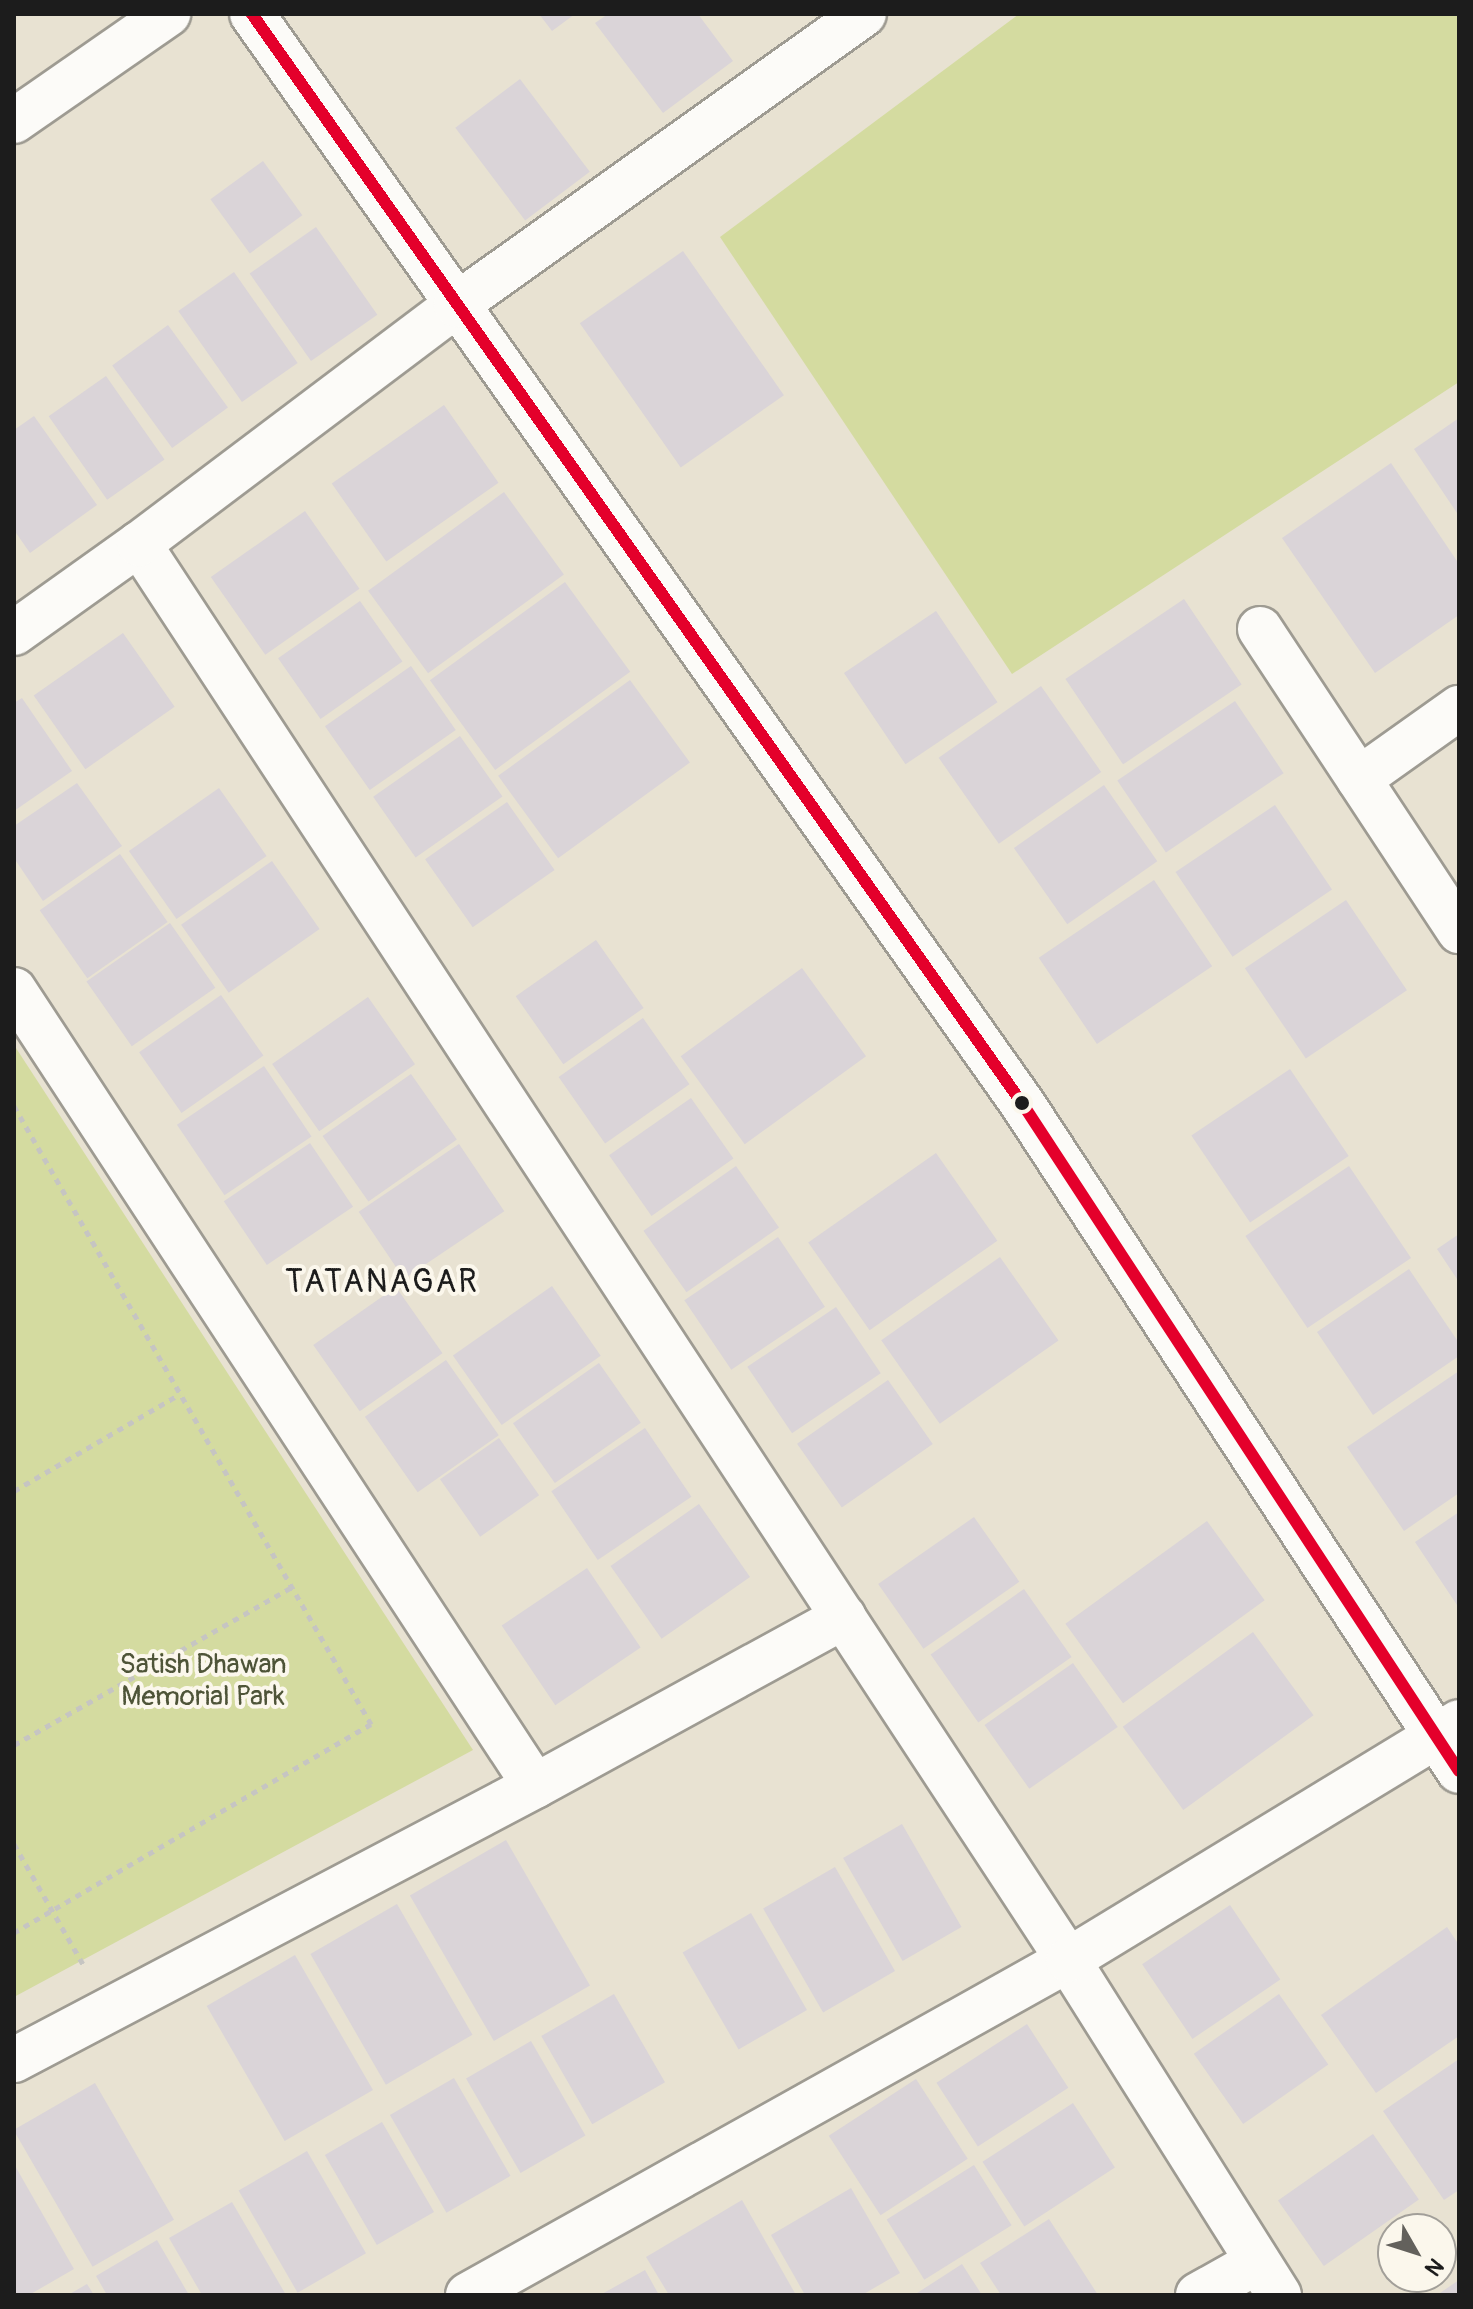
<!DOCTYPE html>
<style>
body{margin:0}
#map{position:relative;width:1473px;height:2309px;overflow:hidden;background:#e8e2d2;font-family:Pangolin,sans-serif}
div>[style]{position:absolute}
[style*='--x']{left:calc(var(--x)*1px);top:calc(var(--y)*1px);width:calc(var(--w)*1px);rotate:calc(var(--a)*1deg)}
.green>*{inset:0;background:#d4dba0}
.building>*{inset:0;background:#dad4d8;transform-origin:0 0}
.path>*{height:5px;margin-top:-2.5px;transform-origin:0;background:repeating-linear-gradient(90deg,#c6c5c2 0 6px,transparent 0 12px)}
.roads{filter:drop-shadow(2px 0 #9e9b92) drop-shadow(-2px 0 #9e9b92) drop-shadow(0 2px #9e9b92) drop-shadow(0 -2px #9e9b92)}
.minor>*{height:44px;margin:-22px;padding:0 22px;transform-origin:22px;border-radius:22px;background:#fcfbf8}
.tertiary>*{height:44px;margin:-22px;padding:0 22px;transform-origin:22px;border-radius:22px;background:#fcfbf8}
.bus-1>*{height:12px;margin:-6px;padding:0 6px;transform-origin:6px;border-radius:6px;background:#e4002b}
.dots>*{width:22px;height:22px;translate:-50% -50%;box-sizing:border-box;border:4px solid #fbf7ec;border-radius:50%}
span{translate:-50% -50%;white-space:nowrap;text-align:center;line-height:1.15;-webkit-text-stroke:8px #fbf7ec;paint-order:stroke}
.park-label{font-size:28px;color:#4e5438}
.quarter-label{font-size:32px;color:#1c1c1c;letter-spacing:2px}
.frame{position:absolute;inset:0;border:16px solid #1c1c1c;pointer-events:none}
.north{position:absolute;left:1377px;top:2213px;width:80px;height:80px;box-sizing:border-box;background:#fbf7ec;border:2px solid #a29f99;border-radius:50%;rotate:129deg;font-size:22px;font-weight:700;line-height:32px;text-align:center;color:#1c1c1c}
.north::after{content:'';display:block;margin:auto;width:28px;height:36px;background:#63615c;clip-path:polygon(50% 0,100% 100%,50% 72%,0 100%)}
</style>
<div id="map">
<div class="green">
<i style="clip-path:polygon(1019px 14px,1459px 14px,1459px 382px,1012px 674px,720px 237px)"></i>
<i style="clip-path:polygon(14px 1045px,473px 1750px,14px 1997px)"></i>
</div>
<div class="building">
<i style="clip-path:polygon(539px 14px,575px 14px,552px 31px)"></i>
<i style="clip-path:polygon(608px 14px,698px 14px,733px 61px,663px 113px,595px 23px)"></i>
<i style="left:520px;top:79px;width:116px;height:81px;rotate:53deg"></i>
<i style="left:263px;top:161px;width:67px;height:65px;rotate:54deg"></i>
<i style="left:316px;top:227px;width:107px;height:81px;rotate:55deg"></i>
<i style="left:683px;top:251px;width:176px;height:126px;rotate:55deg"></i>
<i style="left:234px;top:272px;width:111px;height:68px;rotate:55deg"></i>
<i style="left:168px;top:325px;width:102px;height:69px;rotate:54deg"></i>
<i style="left:106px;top:376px;width:102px;height:70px;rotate:55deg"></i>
<i style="left:444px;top:405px;width:95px;height:137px;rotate:55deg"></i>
<i style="clip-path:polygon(34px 416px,97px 505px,30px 553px,14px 530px,14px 430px)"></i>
<i style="clip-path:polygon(1459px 418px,1459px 516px,1414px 449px)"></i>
<i style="clip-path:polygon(1391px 463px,1459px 564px,1459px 615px,1375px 673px,1282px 538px)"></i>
<i style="left:504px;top:492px;width:102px;height:168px;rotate:54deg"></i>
<i style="left:305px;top:511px;width:95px;height:115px;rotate:55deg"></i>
<i style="left:565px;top:582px;width:111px;height:167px;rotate:54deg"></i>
<i style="left:1184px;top:599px;width:103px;height:143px;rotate:56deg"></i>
<i style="left:360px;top:601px;width:74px;height:100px;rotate:55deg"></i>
<i style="left:936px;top:611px;width:110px;height:111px;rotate:56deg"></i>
<i style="left:123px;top:633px;width:90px;height:109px;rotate:55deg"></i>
<i style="left:411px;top:666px;width:78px;height:105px;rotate:55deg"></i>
<i style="left:630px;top:680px;width:102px;height:163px;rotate:54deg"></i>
<i style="left:1041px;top:686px;width:105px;height:125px;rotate:55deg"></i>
<i style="clip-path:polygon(22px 698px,72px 771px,14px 811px,14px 703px)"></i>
<i style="left:1235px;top:701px;width:87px;height:142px;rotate:56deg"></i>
<i style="left:460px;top:736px;width:74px;height:106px;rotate:55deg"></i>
<i style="clip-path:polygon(77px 783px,122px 846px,43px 901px,14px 858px,14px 826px)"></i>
<i style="left:1104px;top:785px;width:93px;height:110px;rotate:55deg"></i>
<i style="left:219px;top:788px;width:83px;height:110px;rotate:55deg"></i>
<i style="left:507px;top:802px;width:83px;height:100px;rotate:55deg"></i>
<i style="left:1275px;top:805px;width:102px;height:120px;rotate:56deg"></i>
<i style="left:120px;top:854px;width:83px;height:98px;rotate:55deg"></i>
<i style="left:272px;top:861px;width:83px;height:111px;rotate:55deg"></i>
<i style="left:1154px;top:880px;width:104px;height:139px;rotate:56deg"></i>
<i style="left:1346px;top:900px;width:109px;height:122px;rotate:56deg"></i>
<i style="left:170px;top:923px;width:79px;height:102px;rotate:55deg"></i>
<i style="left:596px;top:940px;width:83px;height:98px;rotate:55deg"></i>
<i style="left:802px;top:968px;width:109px;height:150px;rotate:54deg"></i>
<i style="left:221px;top:995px;width:74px;height:100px;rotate:55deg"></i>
<i style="left:368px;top:997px;width:82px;height:117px;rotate:55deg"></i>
<i style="left:643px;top:1018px;width:81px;height:103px;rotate:55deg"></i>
<i style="left:264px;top:1066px;width:85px;height:105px;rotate:56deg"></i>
<i style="left:1290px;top:1069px;width:105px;height:119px;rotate:56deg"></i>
<i style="left:411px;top:1074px;width:80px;height:108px;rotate:55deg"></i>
<i style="left:691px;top:1098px;width:74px;height:100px;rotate:55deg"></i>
<i style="left:310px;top:1143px;width:77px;height:104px;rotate:56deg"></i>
<i style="left:459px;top:1144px;width:81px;height:121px;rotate:56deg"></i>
<i style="left:936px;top:1153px;width:107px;height:156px;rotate:55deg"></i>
<i style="left:736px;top:1166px;width:75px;height:113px;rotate:55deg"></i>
<i style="left:1349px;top:1166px;width:111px;height:125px;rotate:56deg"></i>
<i style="clip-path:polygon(1459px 1234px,1459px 1282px,1437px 1249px)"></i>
<i style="left:778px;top:1237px;width:84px;height:113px;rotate:56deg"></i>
<i style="left:1000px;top:1257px;width:102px;height:145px;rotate:55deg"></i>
<i style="clip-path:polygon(1409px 1269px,1459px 1343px,1459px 1356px,1373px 1415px,1317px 1332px)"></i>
<i style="left:552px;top:1286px;width:85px;height:121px;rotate:55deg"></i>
<i style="left:396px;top:1287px;width:81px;height:101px;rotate:55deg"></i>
<i style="left:836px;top:1307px;width:80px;height:107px;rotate:56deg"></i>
<i style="left:446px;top:1360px;width:92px;height:99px;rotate:55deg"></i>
<i style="left:599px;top:1363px;width:73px;height:105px;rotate:55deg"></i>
<i style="clip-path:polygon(1459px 1371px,1459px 1493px,1404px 1531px,1347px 1447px)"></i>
<i style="left:888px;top:1380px;width:78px;height:111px;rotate:55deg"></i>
<i style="left:645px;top:1428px;width:83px;height:113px;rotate:56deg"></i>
<i style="left:499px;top:1438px;width:70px;height:72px;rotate:55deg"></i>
<i style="left:699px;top:1504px;width:89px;height:108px;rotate:55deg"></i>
<i style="clip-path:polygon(1459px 1512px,1459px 1608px,1415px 1542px)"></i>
<i style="left:974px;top:1517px;width:79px;height:117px;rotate:55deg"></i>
<i style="left:1207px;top:1521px;width:98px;height:175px;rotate:54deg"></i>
<i style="left:587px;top:1568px;width:96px;height:103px;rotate:56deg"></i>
<i style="left:1024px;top:1589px;width:83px;height:114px;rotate:55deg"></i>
<i style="left:1253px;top:1632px;width:103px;height:161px;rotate:54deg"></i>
<i style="left:1073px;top:1663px;width:78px;height:108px;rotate:55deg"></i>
<i style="left:902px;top:1824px;width:119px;height:68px;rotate:60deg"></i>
<i style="left:506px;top:1840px;width:168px;height:111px;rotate:60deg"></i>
<i style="left:835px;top:1867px;width:120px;height:83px;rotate:60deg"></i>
<i style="left:397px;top:1904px;width:151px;height:100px;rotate:60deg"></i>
<i style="left:1230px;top:1905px;width:90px;height:106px;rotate:56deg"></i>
<i style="left:751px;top:1913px;width:112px;height:79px;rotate:60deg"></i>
<i style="clip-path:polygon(1447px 1927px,1459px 1945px,1459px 2036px,1376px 2093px,1321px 2015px)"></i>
<i style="left:295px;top:1955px;width:156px;height:102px;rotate:60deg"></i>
<i style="left:614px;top:1994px;width:102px;height:84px;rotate:60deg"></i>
<i style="left:1279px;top:1994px;width:86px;height:104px;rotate:55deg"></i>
<i style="left:1027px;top:2024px;width:76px;height:108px;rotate:57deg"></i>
<i style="left:531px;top:2041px;width:109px;height:75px;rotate:60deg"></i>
<i style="clip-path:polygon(1459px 2059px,1459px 2190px,1444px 2200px,1383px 2111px)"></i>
<i style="left:454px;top:2078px;width:113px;height:74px;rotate:60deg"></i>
<i style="left:916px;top:2079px;width:95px;height:104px;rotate:57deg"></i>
<i style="left:95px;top:2083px;width:158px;height:94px;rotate:60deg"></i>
<i style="left:1073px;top:2103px;width:77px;height:108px;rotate:57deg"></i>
<i style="left:382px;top:2122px;width:104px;height:66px;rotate:60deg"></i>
<i style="left:1373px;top:2134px;width:80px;height:116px;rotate:55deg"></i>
<i style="left:307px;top:2151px;width:118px;height:79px;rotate:60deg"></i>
<i style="clip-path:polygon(14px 2164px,74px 2269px,29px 2295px,14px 2295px)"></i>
<i style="left:974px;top:2165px;width:71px;height:103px;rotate:58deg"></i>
<i style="clip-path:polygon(851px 2188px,900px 2273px,862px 2295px,805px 2295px,771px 2235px)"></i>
<i style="clip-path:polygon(742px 2200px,796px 2295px,669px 2295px,646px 2257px)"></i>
<i style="clip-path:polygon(232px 2202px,286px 2295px,202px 2295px,169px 2238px)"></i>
<i style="clip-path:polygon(1049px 2219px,1098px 2295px,1001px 2295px,980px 2263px)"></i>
<i style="clip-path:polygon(157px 2240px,189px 2295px,107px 2295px,96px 2276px)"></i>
<i style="clip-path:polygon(962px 2264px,982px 2295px,914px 2295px)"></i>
<i style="clip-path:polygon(645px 2270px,659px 2295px,600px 2295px)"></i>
<i style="clip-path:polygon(1459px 2280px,1459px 2295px,1437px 2295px)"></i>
<i style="clip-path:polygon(87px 2284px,94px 2295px,68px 2295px)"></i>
</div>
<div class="path">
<i style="--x:14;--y:1106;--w:714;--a:59.99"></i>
<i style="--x:371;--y:1724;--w:414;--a:149.7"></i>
<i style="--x:14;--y:1491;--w:192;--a:-30.3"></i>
<i style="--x:14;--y:1745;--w:320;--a:-29.6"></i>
<i style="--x:14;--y:1844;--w:138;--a:60.1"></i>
</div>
<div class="roads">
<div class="minor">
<i style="--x:252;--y:14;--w:1334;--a:54.74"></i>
<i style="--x:1022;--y:1103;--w:798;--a:56.81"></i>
<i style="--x:139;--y:544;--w:1694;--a:56.73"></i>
<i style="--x:1068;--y:1960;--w:396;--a:57.8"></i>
<i style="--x:1260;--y:629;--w:362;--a:56.6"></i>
<i style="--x:14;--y:633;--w:153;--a:-35.5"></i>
<i style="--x:139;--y:544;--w:397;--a:-37"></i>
<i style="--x:456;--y:305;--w:501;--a:-35.5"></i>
<i style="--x:1359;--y:779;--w:123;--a:-35.4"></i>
<i style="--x:14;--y:990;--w:951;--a:56.79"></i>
<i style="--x:14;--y:2060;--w:589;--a:-27.74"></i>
<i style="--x:535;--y:1786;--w:352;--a:-28.7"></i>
<i style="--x:468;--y:2295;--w:687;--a:-29.18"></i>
<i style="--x:1068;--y:1960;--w:458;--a:-31.3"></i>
<i style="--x:1198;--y:2295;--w:68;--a:-29.2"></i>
</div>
<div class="tertiary">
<i style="--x:14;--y:121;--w:188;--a:-34.8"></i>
</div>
</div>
<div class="bus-1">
<i style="--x:252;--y:14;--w:1334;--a:54.74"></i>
<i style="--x:1022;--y:1103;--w:798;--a:56.81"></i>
</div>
<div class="dots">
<i style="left:1022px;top:1103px;background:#1c1c1c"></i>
</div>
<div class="park-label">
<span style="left:203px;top:1681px">Satish Dhawan<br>Memorial Park</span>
</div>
<div class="quarter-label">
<span style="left:382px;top:1282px">TATANAGAR</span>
</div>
<div class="frame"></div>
<div class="north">N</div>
</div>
